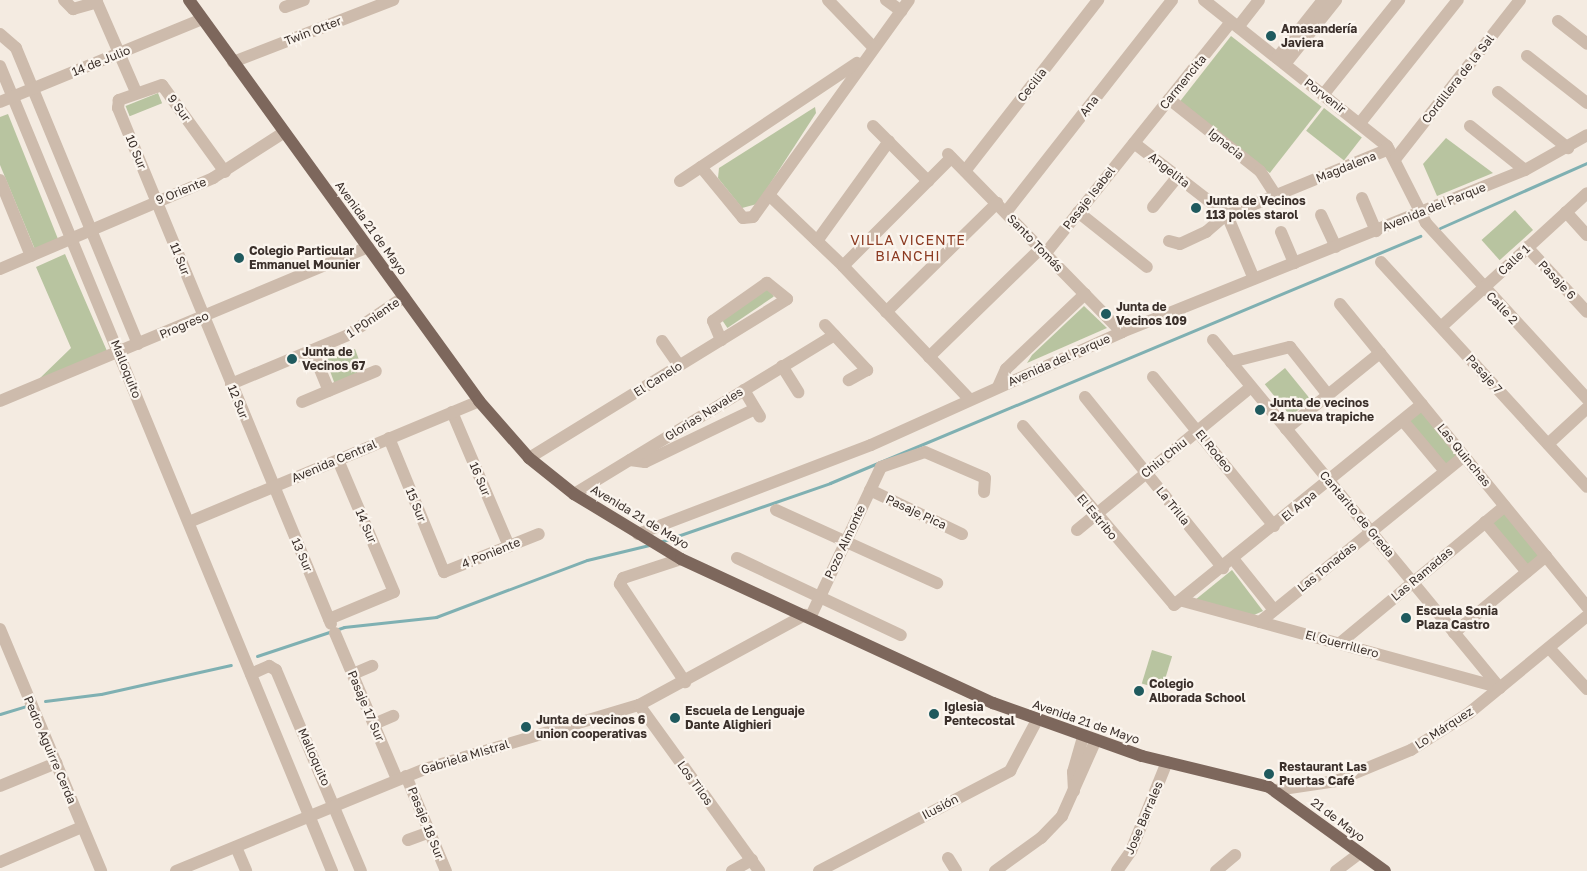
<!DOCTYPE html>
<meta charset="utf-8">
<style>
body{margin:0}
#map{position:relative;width:1587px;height:871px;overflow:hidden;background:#f4ebe1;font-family:"Golos Text",sans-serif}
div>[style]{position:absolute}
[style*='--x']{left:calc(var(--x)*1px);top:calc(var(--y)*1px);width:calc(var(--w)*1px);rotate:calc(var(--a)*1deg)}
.green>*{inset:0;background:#b8c4a0;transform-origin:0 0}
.stream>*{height:3px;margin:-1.5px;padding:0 1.5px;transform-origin:1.5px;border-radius:1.5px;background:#7fb0b2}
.minor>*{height:12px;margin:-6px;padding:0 6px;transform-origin:6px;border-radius:6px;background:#cdbbac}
.major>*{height:12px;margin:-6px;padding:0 6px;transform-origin:6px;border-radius:6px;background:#7d675c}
.dots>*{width:14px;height:14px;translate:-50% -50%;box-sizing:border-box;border:2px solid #fbf5ee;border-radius:50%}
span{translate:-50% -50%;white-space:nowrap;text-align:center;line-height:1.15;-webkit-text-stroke:4.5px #fbf5ee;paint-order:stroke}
.poi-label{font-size:12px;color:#3b302b;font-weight:700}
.left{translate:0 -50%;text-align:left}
.street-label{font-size:12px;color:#3b302b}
.neighbourhood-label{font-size:14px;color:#8c3b22;letter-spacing:1px}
</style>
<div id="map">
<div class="green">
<i style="left:1231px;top:36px;width:115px;height:84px;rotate:38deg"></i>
<i style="left:158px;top:93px;width:11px;height:35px;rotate:68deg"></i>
<i style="clip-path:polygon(815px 107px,816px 113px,757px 204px,742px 208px,718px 178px,719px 168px)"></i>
<i style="left:1324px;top:108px;width:48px;height:29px;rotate:38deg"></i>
<i style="clip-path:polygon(8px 114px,60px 244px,36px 252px,0 165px,0 117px)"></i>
<i style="clip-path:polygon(1446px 138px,1493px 173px,1437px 196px,1423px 164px)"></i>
<i style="left:1515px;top:210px;width:27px;height:45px;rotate:48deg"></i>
<i style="clip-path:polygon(65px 254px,107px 351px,37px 381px,71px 348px,36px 267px)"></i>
<i style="left:766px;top:285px;width:14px;height:56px;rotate:56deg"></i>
<i style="clip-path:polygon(1084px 306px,1107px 328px,1027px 363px,1032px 355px)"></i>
<i style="left:355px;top:349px;width:27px;height:31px;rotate:70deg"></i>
<i style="left:1285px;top:368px;width:41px;height:26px;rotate:51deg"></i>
<i style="left:1422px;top:409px;width:59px;height:19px;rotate:51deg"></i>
<i style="left:1505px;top:511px;width:57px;height:18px;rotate:50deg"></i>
<i style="clip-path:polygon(1232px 570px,1263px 611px,1254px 615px,1195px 600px)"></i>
<i style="left:1152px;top:650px;width:21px;height:35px;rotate:17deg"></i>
</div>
<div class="stream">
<i style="--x:1440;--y:228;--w:161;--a:-23.9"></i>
<i style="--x:660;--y:542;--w:180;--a:-19.1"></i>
<i style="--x:830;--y:483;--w:640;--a:-22.72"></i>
<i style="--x:257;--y:656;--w:92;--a:-18.4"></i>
<i style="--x:344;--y:627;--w:93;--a:-6.2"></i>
<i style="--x:436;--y:617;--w:161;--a:-20.7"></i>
<i style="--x:587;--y:560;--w:64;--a:-13.6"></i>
<i style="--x:45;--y:701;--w:56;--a:-7.1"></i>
<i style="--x:101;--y:694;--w:133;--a:-12.6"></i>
<i style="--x:0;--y:714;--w:28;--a:-17"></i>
</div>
<div class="minor">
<i style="--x:64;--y:0;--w:13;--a:45"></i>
<i style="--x:73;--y:9;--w:25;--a:-16"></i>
<i style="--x:96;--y:0;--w:100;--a:66.5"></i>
<i style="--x:828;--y:0;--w:65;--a:46.2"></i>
<i style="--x:886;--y:0;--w:19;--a:36"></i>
<i style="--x:1204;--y:0;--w:234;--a:38.6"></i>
<i style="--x:1387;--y:146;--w:86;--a:63.1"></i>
<i style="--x:1426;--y:223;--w:239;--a:47.5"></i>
<i style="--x:285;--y:7;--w:20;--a:-20"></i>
<i style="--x:1558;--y:21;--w:37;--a:38"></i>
<i style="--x:1238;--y:27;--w:34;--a:-52"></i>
<i style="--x:0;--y:34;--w:21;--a:41"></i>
<i style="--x:16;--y:48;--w:320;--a:67.6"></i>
<i style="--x:1527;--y:56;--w:76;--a:38.1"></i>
<i style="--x:1277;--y:58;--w:74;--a:-51.6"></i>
<i style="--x:233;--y:62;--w:172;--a:-21.2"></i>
<i style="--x:1285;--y:64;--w:82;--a:-51.4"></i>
<i style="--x:0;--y:66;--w:871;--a:67.59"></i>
<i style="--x:1498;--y:92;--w:90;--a:38.7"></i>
<i style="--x:1323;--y:95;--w:122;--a:-51.3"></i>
<i style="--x:1169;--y:99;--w:116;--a:38.4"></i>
<i style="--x:1260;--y:171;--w:30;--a:57"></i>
<i style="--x:0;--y:102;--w:218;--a:-22.3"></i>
<i style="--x:1360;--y:123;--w:157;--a:-51.5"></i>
<i style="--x:873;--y:126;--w:78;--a:45"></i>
<i style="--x:1470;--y:126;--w:70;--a:38.7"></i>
<i style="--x:1134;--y:143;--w:118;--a:37.7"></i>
<i style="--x:1227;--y:215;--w:69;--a:67.1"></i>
<i style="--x:948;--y:154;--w:249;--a:45.7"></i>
<i style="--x:1396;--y:158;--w:201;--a:-51.9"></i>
<i style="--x:701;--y:167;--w:66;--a:50.5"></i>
<i style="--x:743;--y:218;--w:10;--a:-6"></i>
<i style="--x:753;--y:217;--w:267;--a:-54.3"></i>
<i style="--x:965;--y:171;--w:217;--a:-52.1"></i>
<i style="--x:225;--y:172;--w:107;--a:-125.9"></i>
<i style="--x:162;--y:85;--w:46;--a:160.8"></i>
<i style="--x:119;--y:100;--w:8;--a:97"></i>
<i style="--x:118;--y:108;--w:558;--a:67.57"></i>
<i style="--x:0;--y:180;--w:82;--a:67.8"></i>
<i style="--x:680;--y:181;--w:213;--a:-33.7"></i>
<i style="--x:769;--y:195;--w:103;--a:43.8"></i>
<i style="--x:843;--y:266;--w:183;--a:46.5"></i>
<i style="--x:1362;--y:198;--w:36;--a:67"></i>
<i style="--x:1153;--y:207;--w:38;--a:-51"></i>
<i style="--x:1006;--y:212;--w:269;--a:-51.9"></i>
<i style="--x:1078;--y:212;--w:88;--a:38.6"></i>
<i style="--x:1566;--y:212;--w:31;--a:48"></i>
<i style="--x:1321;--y:215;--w:35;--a:65"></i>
<i style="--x:1281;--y:232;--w:34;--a:67"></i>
<i style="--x:817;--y:241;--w:123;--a:-54.2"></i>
<i style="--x:1169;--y:241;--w:11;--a:15"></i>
<i style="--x:1180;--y:244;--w:29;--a:-25"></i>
<i style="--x:1206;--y:232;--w:23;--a:-41"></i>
<i style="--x:1223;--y:217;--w:179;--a:-22.3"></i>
<i style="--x:1527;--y:247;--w:88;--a:47.3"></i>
<i style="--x:1045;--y:254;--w:297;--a:-51.3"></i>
<i style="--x:1381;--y:262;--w:305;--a:47.5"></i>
<i style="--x:843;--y:266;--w:153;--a:-45"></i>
<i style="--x:0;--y:269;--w:232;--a:-23.1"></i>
<i style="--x:213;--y:178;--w:83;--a:-32.7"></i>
<i style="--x:1340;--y:304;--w:391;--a:50.8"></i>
<i style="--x:886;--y:312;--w:156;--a:-44.5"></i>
<i style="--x:825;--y:325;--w:62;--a:47"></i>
<i style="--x:867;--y:370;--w:21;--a:151"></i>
<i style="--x:1441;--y:327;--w:198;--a:-42.5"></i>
<i style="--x:1213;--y:340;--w:451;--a:50.5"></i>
<i style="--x:662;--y:341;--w:29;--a:55"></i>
<i style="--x:312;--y:350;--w:44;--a:67.5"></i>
<i style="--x:929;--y:357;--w:155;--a:-44.2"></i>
<i style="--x:1231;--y:362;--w:61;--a:-14.3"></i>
<i style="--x:1290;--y:347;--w:61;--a:51.6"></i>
<i style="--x:782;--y:366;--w:31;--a:58"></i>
<i style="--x:1153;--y:377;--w:192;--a:50.9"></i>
<i style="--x:231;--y:384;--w:127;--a:-22.7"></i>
<i style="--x:348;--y:335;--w:68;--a:-34.2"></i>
<i style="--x:998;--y:387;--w:20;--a:-66"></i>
<i style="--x:1006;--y:369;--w:109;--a:-43.5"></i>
<i style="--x:744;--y:390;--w:31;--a:59"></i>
<i style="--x:1085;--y:397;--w:220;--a:51.1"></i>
<i style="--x:0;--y:401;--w:399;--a:-22.7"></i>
<i style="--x:302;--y:402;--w:80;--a:-22.7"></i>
<i style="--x:452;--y:412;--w:146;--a:67"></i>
<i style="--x:1403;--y:421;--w:65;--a:50"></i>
<i style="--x:1023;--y:426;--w:234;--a:49.8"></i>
<i style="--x:1174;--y:605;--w:319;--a:-39"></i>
<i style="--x:1286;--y:429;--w:121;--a:-39"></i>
<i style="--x:389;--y:438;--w:145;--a:67.7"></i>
<i style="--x:444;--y:572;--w:102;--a:-21.8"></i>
<i style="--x:1548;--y:444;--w:53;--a:-42.7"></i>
<i style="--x:529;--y:458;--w:303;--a:-31.6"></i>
<i style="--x:787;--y:299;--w:26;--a:-141"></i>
<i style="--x:767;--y:283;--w:66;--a:144.9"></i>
<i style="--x:713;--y:321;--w:21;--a:67"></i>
<i style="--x:630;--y:460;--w:15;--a:8"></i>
<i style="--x:645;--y:462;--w:122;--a:-25.7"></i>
<i style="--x:870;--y:490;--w:102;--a:25.6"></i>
<i style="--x:574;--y:494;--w:305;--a:-31.4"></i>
<i style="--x:776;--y:510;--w:177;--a:24.4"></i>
<i style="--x:189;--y:522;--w:314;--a:-22.6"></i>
<i style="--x:1485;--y:522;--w:65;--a:50"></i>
<i style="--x:1077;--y:530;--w:225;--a:-39.4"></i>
<i style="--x:638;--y:534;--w:249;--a:-20.9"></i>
<i style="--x:871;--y:445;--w:275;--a:-24.2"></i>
<i style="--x:1122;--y:332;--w:434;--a:-21.9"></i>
<i style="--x:1525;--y:170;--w:71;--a:-29.4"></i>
<i style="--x:737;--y:558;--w:181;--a:25.2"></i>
<i style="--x:681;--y:559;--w:61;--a:161.9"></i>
<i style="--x:623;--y:578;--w:7;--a:117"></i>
<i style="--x:620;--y:584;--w:118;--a:56.4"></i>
<i style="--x:1234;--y:560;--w:64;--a:51.3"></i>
<i style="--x:1183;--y:601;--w:327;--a:15.3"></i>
<i style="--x:810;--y:618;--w:167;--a:-64.8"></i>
<i style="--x:881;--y:467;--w:46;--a:-18.8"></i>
<i style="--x:925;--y:452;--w:65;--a:23.4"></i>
<i style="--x:985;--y:478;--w:14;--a:94"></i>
<i style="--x:329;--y:619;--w:70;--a:-22.6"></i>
<i style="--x:394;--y:592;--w:143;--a:-113"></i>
<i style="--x:1260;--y:622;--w:263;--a:-39.1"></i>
<i style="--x:0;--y:629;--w:262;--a:67.3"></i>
<i style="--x:335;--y:633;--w:159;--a:67"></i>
<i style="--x:1454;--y:633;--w:120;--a:-39.9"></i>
<i style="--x:1340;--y:643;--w:214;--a:-39.7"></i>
<i style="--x:1549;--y:648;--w:56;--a:47.2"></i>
<i style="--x:251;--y:674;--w:20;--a:-24"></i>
<i style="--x:269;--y:666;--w:8;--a:30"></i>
<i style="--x:276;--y:670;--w:218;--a:67.1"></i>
<i style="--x:353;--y:674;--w:21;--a:-23"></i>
<i style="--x:639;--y:705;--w:205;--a:54.1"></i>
<i style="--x:374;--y:724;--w:21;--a:-23"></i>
<i style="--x:406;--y:776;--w:103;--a:67.2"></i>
<i style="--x:0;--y:786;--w:61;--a:-22.3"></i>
<i style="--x:1276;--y:790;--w:61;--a:-8.5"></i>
<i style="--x:1336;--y:781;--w:81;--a:-22.5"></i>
<i style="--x:1411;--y:750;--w:69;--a:-32.5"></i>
<i style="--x:1469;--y:713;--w:153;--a:-39.4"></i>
<i style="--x:1074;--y:791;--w:19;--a:-93"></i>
<i style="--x:1073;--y:772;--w:35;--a:-74"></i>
<i style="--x:408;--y:840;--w:23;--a:-20"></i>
<i style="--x:236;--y:847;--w:26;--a:67"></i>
<i style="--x:948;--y:858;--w:15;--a:58"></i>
<i style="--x:0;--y:862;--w:89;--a:-23.1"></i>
<i style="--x:176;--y:871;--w:269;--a:-22.3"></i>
<i style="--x:425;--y:769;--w:223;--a:-16.7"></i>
<i style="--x:639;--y:705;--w:189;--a:-28.5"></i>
<i style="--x:732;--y:871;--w:23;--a:-29"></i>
<i style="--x:819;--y:871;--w:216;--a:-27.6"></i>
<i style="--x:1010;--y:771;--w:58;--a:-62.1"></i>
<i style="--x:995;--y:871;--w:57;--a:-35.7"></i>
<i style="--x:1041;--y:838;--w:30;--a:-46"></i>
<i style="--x:1062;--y:816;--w:81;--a:-66"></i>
<i style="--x:1117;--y:871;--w:24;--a:-55"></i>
<i style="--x:1131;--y:851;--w:96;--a:-68"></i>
<i style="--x:1216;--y:871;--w:25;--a:-40"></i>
<i style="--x:1336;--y:871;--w:30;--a:-37"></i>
</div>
<div class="major">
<i style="--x:189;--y:0;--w:495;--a:54.1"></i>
<i style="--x:479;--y:401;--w:76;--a:48.7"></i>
<i style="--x:529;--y:458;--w:58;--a:38.7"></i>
<i style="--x:574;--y:494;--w:125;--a:31.3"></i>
<i style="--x:681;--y:559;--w:344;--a:24.8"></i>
<i style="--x:993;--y:703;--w:158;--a:19.6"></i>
<i style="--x:1142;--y:756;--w:131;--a:13.7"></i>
<i style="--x:1269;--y:787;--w:143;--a:35.9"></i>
</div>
<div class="dots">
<i style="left:1271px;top:36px;background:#1f5a5e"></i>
<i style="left:1196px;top:208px;background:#1f5a5e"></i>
<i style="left:239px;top:258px;background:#1f5a5e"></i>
<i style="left:1106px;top:314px;background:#1f5a5e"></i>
<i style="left:292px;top:359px;background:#1f5a5e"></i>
<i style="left:1260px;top:410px;background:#1f5a5e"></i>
<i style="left:1406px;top:618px;background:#1f5a5e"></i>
<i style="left:1139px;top:691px;background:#1f5a5e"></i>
<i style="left:934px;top:714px;background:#1f5a5e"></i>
<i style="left:675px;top:718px;background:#1f5a5e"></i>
<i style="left:526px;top:727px;background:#1f5a5e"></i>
<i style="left:1269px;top:774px;background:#1f5a5e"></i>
</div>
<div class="poi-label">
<span class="left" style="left:1281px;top:36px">Amasandería<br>Javiera</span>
<span class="left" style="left:1206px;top:208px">Junta de Vecinos<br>113 poles starol</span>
<span class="left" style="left:249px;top:258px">Colegio Particular<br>Emmanuel Mounier</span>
<span class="left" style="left:1116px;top:314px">Junta de<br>Vecinos 109</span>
<span class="left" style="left:302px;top:359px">Junta de<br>Vecinos 67</span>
<span class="left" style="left:1270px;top:410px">Junta de vecinos<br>24 nueva trapiche</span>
<span class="left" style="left:1416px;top:618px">Escuela Sonia<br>Plaza Castro</span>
<span class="left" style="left:1149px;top:691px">Colegio<br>Alborada School</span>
<span class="left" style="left:944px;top:714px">Iglesia<br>Pentecostal</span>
<span class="left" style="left:685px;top:718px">Escuela de Lenguaje<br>Dante Alighieri</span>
<span class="left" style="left:536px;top:727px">Junta de vecinos 6<br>union cooperativas</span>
<span class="left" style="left:1279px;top:774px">Restaurant Las<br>Puertas Café</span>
</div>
<div class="street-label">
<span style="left:313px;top:31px;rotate:-21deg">Twin Otter</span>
<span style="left:101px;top:61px;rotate:-22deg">14 de Julio</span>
<span style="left:1458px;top:79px;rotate:-52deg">Cordillera de la Sal</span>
<span style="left:1183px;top:82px;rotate:-51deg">Carmencita</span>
<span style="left:1032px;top:85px;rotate:-52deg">Cecilia</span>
<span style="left:1325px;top:96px;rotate:38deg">Porvenir</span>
<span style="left:1089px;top:106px;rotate:-52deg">Ana</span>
<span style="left:179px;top:108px;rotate:54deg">9 Sur</span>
<span style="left:1226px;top:144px;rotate:39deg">Ignacia</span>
<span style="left:136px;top:152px;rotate:68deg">10 Sur</span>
<span style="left:1346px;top:167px;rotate:-22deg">Magdalena</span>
<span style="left:1169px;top:170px;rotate:38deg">Angelita</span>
<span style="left:181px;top:191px;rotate:-22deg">9 Oriente</span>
<span style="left:1089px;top:198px;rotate:-52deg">Pasaje Isabel</span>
<span style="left:1434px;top:207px;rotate:-22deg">Avenida del Parque</span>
<span style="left:371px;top:228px;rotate:54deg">Avenida 21 de Mayo</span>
<span style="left:1035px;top:243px;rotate:46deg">Santo Tomás</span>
<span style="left:180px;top:259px;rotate:68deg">11 Sur</span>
<span style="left:1514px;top:260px;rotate:-43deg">Calle 1</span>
<span style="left:1557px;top:280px;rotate:47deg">Pasaje 6</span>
<span style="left:1502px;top:308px;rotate:47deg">Calle 2</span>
<span style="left:373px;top:318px;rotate:-34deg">1 P0niente</span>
<span style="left:184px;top:325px;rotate:-23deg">Progreso</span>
<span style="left:1059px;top:360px;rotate:-24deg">Avenida del Parque</span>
<span style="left:126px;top:369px;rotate:68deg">Malloquito</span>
<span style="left:1484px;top:374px;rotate:48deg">Pasaje 7</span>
<span style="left:658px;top:379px;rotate:-32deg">El Canelo</span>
<span style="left:238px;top:402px;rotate:68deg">12 Sur</span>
<span style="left:704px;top:414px;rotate:-32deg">Glorias Navales</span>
<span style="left:1214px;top:451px;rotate:51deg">El Rodeo</span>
<span style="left:1464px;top:455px;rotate:51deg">Las Quinchas</span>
<span style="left:1164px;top:458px;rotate:-39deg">Chiu Chiu</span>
<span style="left:334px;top:461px;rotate:-23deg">Avenida Central</span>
<span style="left:480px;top:479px;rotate:67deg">16 Sur</span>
<span style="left:416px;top:505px;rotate:68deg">15 Sur</span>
<span style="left:1173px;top:506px;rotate:51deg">La Trilla</span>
<span style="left:1299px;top:506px;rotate:-39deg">El Arpa</span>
<span style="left:916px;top:512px;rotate:25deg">Pasaje Pica</span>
<span style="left:1357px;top:514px;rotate:50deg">Cantarito de Greda</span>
<span style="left:640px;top:517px;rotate:31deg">Avenida 21 de Mayo</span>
<span style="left:1097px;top:517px;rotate:50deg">El Estribo</span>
<span style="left:366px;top:526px;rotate:67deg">14 Sur</span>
<span style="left:845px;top:542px;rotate:-65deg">Pozo Almonte</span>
<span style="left:491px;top:553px;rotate:-22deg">4 Poniente</span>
<span style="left:302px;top:555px;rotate:67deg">13 Sur</span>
<span style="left:1327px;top:567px;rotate:-39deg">Las Tonadas</span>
<span style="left:1422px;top:574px;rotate:-40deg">Las Ramadas</span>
<span style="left:1342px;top:644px;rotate:15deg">El Guerrillero</span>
<span style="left:366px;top:706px;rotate:67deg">Pasaje 17 Sur</span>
<span style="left:1086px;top:722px;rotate:19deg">Avenida 21 de Mayo</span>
<span style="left:1444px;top:728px;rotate:-33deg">Lo Márquez</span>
<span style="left:50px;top:750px;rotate:67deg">Pedro Aguirre Cerda</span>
<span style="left:314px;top:757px;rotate:66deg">Malloquito</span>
<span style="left:465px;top:757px;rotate:-17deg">Gabriela MIstral</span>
<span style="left:695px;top:783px;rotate:54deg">Los Tilos</span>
<span style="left:940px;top:807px;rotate:-28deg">Ilusión</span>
<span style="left:1144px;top:818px;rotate:-67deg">Jose Barrales</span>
<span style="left:1338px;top:820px;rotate:37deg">21 de Mayo</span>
<span style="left:426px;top:823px;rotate:68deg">Pasaje 18 Sur</span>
</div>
<div class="neighbourhood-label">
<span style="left:908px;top:248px">VILLA VICENTE<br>BIANCHI</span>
</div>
</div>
